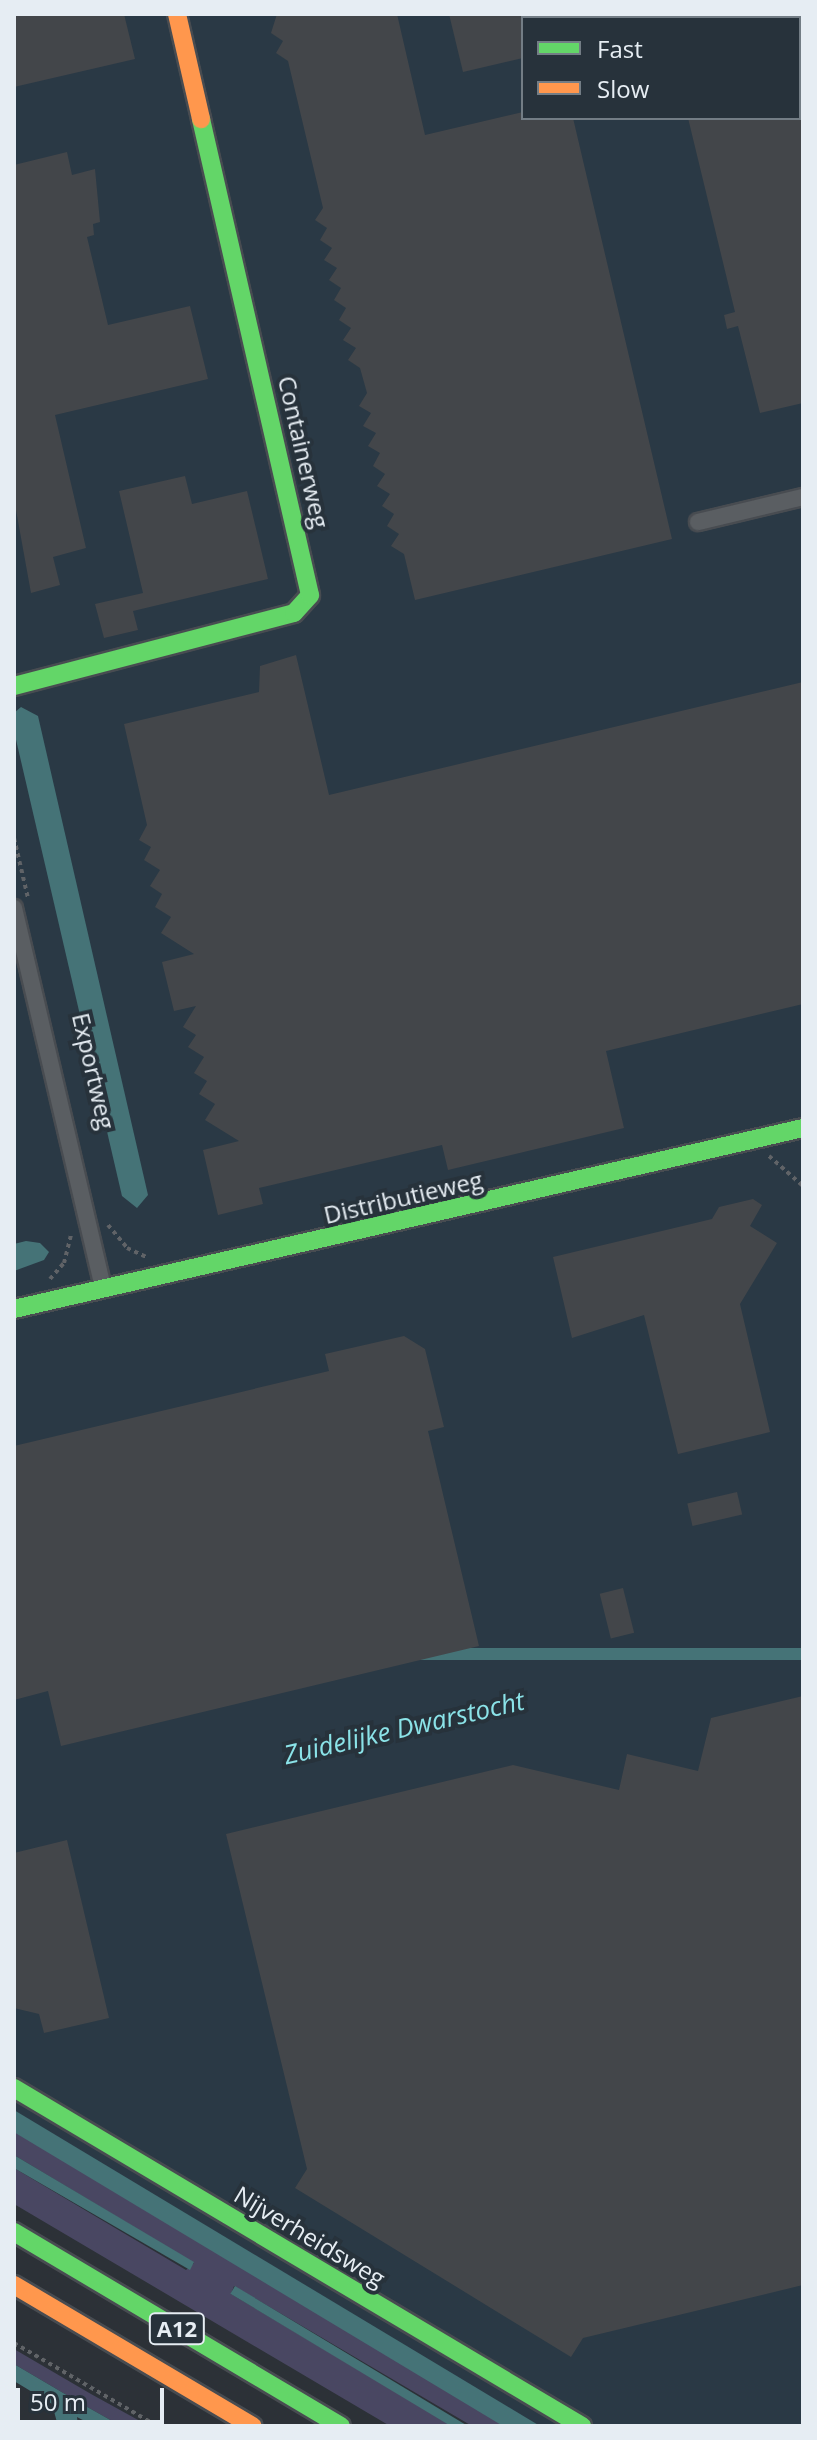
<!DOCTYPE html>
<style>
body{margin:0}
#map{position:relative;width:817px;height:2440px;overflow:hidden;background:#2c3137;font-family:"Open Sans",sans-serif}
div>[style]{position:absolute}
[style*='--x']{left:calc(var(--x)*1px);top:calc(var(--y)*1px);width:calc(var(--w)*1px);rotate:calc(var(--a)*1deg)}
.built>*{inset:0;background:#2a3945}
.green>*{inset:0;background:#494762}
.water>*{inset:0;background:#457377;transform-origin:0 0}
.building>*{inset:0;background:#43464a;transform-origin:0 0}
.path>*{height:4px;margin-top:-2px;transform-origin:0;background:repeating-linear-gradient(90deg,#606367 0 4px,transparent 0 8px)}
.roads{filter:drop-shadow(2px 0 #484c51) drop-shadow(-2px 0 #484c51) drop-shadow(0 2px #484c51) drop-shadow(0 -2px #484c51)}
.street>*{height:16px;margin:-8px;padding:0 8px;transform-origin:8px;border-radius:8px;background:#5a5e62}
.fast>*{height:18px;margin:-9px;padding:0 9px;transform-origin:9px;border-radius:9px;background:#63d668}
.slow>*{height:18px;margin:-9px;padding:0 9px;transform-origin:9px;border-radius:9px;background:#ff974d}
span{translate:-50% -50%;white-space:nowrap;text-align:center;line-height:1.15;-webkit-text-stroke:8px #27323b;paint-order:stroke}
.shield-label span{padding:2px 6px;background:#27323b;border:2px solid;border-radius:6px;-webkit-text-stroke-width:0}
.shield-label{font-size:22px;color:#e6edf3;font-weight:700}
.street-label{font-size:24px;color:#e6edf3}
.water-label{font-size:26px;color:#8be3e8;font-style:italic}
.frame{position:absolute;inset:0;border:16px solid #e6edf3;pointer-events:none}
.legend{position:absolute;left:521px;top:16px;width:280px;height:104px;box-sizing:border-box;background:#27323b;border:2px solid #737d85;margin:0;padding:10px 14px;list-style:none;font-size:24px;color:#e6edf3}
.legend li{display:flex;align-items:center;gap:16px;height:40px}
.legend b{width:40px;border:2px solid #737d85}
.scale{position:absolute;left:16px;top:2388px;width:148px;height:36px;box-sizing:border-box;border:4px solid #e6edf3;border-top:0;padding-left:10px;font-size:24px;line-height:28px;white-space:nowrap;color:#e6edf3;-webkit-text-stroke:6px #27323b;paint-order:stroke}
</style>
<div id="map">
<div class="built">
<i style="clip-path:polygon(evenodd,14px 14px,803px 14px,803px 2426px,518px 2426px,14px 2128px,14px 14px,523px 18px,799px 18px,799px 118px,523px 118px,523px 18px)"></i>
</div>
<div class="green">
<i style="clip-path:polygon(14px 2129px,514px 2426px,472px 2426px,234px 2286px,231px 2294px,453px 2426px,390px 2426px,14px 2204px,14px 2168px,186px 2270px,194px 2263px,14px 2155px)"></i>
<i style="clip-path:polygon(14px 2349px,91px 2394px,149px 2426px,121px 2426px,82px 2404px,14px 2364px)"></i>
</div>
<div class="water">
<i style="clip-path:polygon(21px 707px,38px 716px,148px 1195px,137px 1208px,122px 1196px,14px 731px,14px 713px)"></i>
<i style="clip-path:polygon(26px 1241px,40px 1243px,49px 1252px,44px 1260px,14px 1271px,14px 1244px)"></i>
<i style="left:803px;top:1648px;width:12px;height:811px;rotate:90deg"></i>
<i style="left:14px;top:2110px;width:618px;height:19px;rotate:31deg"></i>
<i style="clip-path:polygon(14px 2155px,194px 2262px,190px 2270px,14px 2168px)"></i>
<i style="left:235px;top:2286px;width:275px;height:9px;rotate:31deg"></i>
<i style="clip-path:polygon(14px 2364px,82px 2404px,121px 2426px,94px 2426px,77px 2417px,78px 2426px,58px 2426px,52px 2404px,14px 2381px)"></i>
</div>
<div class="building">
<i style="clip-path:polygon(14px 14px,124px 14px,135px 59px,14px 87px)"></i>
<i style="clip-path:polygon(277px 14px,397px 14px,425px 135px,523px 112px,523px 118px,573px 118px,672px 539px,415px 600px,404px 554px,391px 546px,399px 534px,387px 526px,394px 514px,382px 506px,390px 494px,377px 486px,385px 474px,373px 466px,380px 453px,368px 446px,376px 433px,363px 426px,371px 413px,359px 406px,367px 393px,360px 368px,348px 360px,356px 348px,343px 340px,351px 328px,339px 320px,346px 308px,334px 300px,341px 288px,329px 280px,337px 268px,324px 260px,332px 248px,320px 240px,327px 228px,315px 220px,323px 208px,288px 61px,276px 53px,283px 41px,271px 33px)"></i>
<i style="clip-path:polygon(449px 14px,523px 14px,523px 58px,463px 72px)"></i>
<i style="clip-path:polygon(688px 118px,803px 118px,803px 403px,760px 413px,738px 326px,727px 329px,724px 315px,735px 312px)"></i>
<i style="clip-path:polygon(67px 152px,72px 175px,95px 169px,100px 222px,93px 224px,94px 235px,87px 237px,108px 325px,190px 306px,208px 379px,55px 415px,86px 548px,53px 557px,60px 585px,31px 593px,14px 499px,14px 165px)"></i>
<i style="clip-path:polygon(185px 476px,192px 504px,247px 491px,268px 579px,133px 611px,138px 630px,104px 638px,95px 604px,143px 593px,119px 491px)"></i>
<i style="clip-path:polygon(296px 655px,329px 795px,803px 682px,803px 1004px,606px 1051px,624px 1128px,448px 1170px,442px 1145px,259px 1188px,263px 1204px,218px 1215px,203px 1150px,239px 1141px,205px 1120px,215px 1104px,199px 1094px,207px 1081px,194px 1073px,204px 1057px,188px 1047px,196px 1035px,183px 1027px,196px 1006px,174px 1011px,162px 962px,194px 954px,161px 933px,171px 917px,155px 907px,162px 894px,150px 886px,160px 870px,144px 860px,151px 847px,139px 840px,147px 825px,124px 724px,259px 692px,260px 666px)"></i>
<i style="clip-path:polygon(753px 1199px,762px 1205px,750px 1226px,777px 1243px,740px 1304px,770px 1432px,678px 1454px,644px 1315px,572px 1338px,553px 1257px,712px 1219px,719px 1207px)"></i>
<i style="clip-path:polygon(404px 1336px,425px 1349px,444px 1427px,428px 1431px,479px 1646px,61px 1746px,48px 1691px,14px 1700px,14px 1446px,329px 1371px,325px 1354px)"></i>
<i style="left:737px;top:1492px;width:23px;height:51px;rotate:77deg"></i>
<i style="left:623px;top:1588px;width:46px;height:24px;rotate:76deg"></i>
<i style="clip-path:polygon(803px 1696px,803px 2285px,583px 2338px,571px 2357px,295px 2188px,307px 2169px,226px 1834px,513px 1765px,619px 1790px,627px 1754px,698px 1771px,711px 1718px)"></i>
<i style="clip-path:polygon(67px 1840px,109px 2018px,44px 2033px,39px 2014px,14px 2008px,14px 1853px)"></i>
</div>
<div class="path">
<i style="--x:14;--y:838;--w:62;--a:76.9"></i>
<i style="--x:769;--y:1156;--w:45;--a:41.4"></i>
<i style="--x:108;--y:1225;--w:30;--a:50"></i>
<i style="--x:127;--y:1248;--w:21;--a:25"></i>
<i style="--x:50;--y:1279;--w:21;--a:-49"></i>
<i style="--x:64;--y:1263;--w:29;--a:-76"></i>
<i style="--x:14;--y:2343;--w:165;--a:30.1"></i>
</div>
<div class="roads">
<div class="street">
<i style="--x:698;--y:522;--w:108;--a:-13.4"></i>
<i style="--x:14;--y:908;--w:389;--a:76.8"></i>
</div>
<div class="fast">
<i style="--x:14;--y:686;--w:289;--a:-14.6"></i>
<i style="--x:294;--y:613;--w:24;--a:-48"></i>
<i style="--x:310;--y:595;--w:488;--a:-102.9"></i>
<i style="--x:14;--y:1309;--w:809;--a:-12.92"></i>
<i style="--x:14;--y:2088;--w:661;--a:30.76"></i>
<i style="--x:14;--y:2232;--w:380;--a:30.7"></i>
</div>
<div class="slow">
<i style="--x:177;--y:14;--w:108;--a:77.1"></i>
<i style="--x:14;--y:2285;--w:277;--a:30.6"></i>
</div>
</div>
<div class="shield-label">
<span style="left:177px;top:2329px">A12</span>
</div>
<div class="street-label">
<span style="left:304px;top:452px;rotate:77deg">Containerweg</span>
<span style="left:94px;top:1071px;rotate:77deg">Exportweg</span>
<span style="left:403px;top:1197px;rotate:-13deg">Distributieweg</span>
<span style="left:310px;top:2236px;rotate:31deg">Nijverheidsweg</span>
</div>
<div class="water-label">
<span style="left:404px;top:1728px;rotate:-13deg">Zuidelijke Dwarstocht</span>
</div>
<div class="frame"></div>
<ul class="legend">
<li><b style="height:10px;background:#63d668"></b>Fast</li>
<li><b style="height:10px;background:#ff974d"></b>Slow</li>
</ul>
<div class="scale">50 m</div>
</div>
